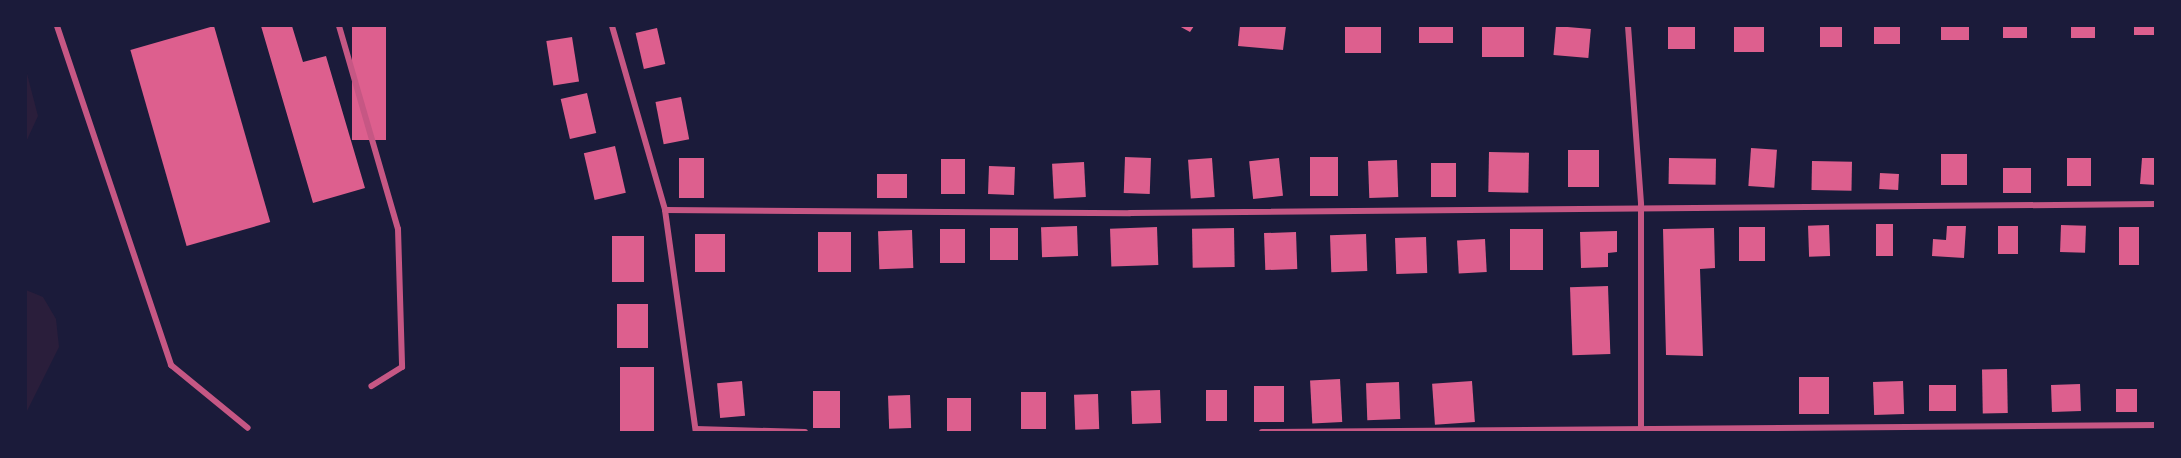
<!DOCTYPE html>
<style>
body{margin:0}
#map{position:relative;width:2181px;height:458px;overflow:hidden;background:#1b1b3a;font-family:Raleway,sans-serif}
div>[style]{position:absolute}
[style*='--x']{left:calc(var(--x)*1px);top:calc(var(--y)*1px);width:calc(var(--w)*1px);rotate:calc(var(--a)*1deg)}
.green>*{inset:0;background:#2a1e3b}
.building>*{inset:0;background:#dd5f8e;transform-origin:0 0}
.minor>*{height:6px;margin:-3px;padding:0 3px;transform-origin:3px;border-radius:3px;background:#c65784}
span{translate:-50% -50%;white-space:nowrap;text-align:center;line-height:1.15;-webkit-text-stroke:6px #1b1b3a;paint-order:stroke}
.frame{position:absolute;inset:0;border:27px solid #1b1b3a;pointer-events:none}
</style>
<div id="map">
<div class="green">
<i style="clip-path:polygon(26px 70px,38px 116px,26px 142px)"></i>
<i style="clip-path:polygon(26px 290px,43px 297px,56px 319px,59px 347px,26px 413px)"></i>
</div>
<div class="building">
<i style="left:214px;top:26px;width:204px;height:87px;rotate:74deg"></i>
<i style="clip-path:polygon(261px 26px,292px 26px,303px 62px,326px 56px,365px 188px,313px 203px)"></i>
<i style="left:352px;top:26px;width:34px;height:114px"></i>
<i style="clip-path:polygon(1179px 26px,1194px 26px,1190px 32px)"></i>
<i style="clip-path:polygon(1240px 26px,1286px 26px,1283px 50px,1238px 46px)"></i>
<i style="left:1345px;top:26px;width:36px;height:27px"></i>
<i style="left:1419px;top:26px;width:34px;height:17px"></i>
<i style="left:1482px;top:26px;width:42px;height:31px"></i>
<i style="left:1556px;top:26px;width:35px;height:29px;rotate:5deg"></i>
<i style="left:1668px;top:26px;width:27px;height:23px"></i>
<i style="left:1734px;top:26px;width:30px;height:26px"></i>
<i style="left:1820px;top:26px;width:22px;height:21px"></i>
<i style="left:1874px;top:26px;width:26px;height:18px"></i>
<i style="left:1941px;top:26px;width:28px;height:14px"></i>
<i style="left:2003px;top:26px;width:24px;height:12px"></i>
<i style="left:2071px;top:26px;width:24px;height:12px"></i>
<i style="left:2134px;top:26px;width:22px;height:9px"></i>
<i style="left:657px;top:28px;width:37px;height:22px;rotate:77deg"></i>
<i style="left:572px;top:37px;width:45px;height:26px;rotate:81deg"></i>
<i style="left:587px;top:93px;width:41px;height:27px;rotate:77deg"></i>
<i style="left:681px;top:97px;width:43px;height:26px;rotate:79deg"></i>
<i style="left:615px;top:146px;width:48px;height:32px;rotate:77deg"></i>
<i style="left:1751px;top:148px;width:26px;height:38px;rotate:4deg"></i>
<i style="left:1568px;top:150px;width:31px;height:37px"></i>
<i style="left:1489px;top:152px;width:40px;height:40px;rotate:1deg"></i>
<i style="left:1941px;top:154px;width:26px;height:31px"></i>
<i style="left:1125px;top:157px;width:26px;height:36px;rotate:2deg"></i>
<i style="left:1310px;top:157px;width:28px;height:39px"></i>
<i style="left:679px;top:158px;width:25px;height:40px"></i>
<i style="left:1212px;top:158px;width:39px;height:24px;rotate:86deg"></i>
<i style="left:1279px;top:158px;width:38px;height:30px;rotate:84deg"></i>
<i style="left:1669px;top:158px;width:47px;height:26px;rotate:1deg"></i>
<i style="left:2067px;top:158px;width:24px;height:28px"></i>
<i style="clip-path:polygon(2142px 158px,2156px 158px,2156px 185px,2140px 184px)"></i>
<i style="left:941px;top:159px;width:24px;height:35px"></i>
<i style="left:1397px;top:160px;width:37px;height:29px;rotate:88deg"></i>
<i style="left:1812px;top:161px;width:40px;height:29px;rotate:1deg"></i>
<i style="left:1084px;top:162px;width:35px;height:32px;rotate:87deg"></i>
<i style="left:1431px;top:163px;width:25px;height:34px"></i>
<i style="left:989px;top:166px;width:26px;height:28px;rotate:2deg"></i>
<i style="left:2003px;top:168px;width:28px;height:25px"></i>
<i style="left:1880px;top:173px;width:19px;height:16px;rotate:3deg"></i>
<i style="left:907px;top:174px;width:24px;height:30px;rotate:90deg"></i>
<i style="left:1876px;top:224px;width:17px;height:32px"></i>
<i style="left:1829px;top:225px;width:31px;height:21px;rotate:88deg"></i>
<i style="left:2061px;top:225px;width:25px;height:27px;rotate:2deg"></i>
<i style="left:1077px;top:226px;width:30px;height:36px;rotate:88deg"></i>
<i style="clip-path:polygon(1947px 226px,1966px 226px,1964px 258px,1932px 256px,1933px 239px,1946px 240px)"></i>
<i style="left:1998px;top:226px;width:20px;height:28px"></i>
<i style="left:1157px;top:227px;width:38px;height:47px;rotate:88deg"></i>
<i style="left:1739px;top:227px;width:26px;height:34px"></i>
<i style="left:2119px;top:227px;width:20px;height:38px"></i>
<i style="left:1018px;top:228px;width:32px;height:28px;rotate:90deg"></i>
<i style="left:1234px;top:228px;width:39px;height:42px;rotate:89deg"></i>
<i style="clip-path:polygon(1714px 228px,1715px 268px,1700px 269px,1703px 356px,1666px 355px,1663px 229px)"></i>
<i style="left:940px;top:229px;width:25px;height:34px"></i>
<i style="left:1510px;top:229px;width:33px;height:41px"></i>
<i style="left:912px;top:230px;width:38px;height:34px;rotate:88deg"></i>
<i style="clip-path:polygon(1617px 231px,1617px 252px,1608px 253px,1608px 267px,1581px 268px,1580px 232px)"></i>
<i style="left:818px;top:232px;width:33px;height:40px"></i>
<i style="left:1296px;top:232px;width:37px;height:32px;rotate:88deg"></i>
<i style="left:695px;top:234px;width:30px;height:38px"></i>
<i style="left:1366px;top:234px;width:37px;height:36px;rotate:88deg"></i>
<i style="left:612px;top:236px;width:32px;height:46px"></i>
<i style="left:1426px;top:237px;width:36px;height:31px;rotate:88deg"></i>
<i style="left:1485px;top:239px;width:33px;height:28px;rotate:87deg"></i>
<i style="left:1608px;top:286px;width:68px;height:38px;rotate:88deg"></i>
<i style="left:617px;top:304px;width:31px;height:44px"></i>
<i style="left:620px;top:367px;width:34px;height:65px"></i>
<i style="left:2007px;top:369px;width:44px;height:25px;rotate:89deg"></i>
<i style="left:1799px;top:377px;width:30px;height:37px"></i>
<i style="left:1340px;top:379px;width:43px;height:30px;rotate:87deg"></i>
<i style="left:742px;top:381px;width:35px;height:25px;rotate:85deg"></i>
<i style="left:1472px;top:381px;width:41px;height:40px;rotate:86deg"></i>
<i style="left:1903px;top:381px;width:33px;height:30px;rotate:88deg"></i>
<i style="left:1399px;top:382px;width:37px;height:33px;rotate:88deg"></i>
<i style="left:2080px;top:384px;width:27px;height:29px;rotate:88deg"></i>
<i style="left:1929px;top:385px;width:27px;height:26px"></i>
<i style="left:1254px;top:386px;width:30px;height:36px"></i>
<i style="left:2137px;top:389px;width:23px;height:21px;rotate:90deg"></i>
<i style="left:1160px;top:390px;width:33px;height:29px;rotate:88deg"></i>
<i style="left:1206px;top:390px;width:21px;height:31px"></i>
<i style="left:840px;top:391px;width:37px;height:27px;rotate:90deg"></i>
<i style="left:1021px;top:392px;width:25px;height:37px"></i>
<i style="left:1098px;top:394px;width:35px;height:24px;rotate:88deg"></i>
<i style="left:910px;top:395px;width:33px;height:22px;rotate:88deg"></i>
<i style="left:947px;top:398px;width:24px;height:34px"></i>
</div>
<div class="minor">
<i style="--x:57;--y:26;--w:358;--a:71.4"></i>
<i style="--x:171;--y:365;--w:99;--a:39.3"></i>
<i style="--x:339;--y:26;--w:211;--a:73.8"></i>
<i style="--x:398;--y:229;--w:138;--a:88.3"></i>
<i style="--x:402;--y:367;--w:36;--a:148"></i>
<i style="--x:612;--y:26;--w:191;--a:73.9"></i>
<i style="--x:665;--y:210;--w:224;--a:82.1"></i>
<i style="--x:1628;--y:26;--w:179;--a:85.8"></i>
<i style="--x:1641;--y:205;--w:227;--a:90"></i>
<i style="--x:665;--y:210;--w:465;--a:0.4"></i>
<i style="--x:1130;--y:213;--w:1026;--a:-0.5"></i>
<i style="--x:696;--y:429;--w:109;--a:1.6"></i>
<i style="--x:1262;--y:432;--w:894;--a:-0.45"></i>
</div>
<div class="frame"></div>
</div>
